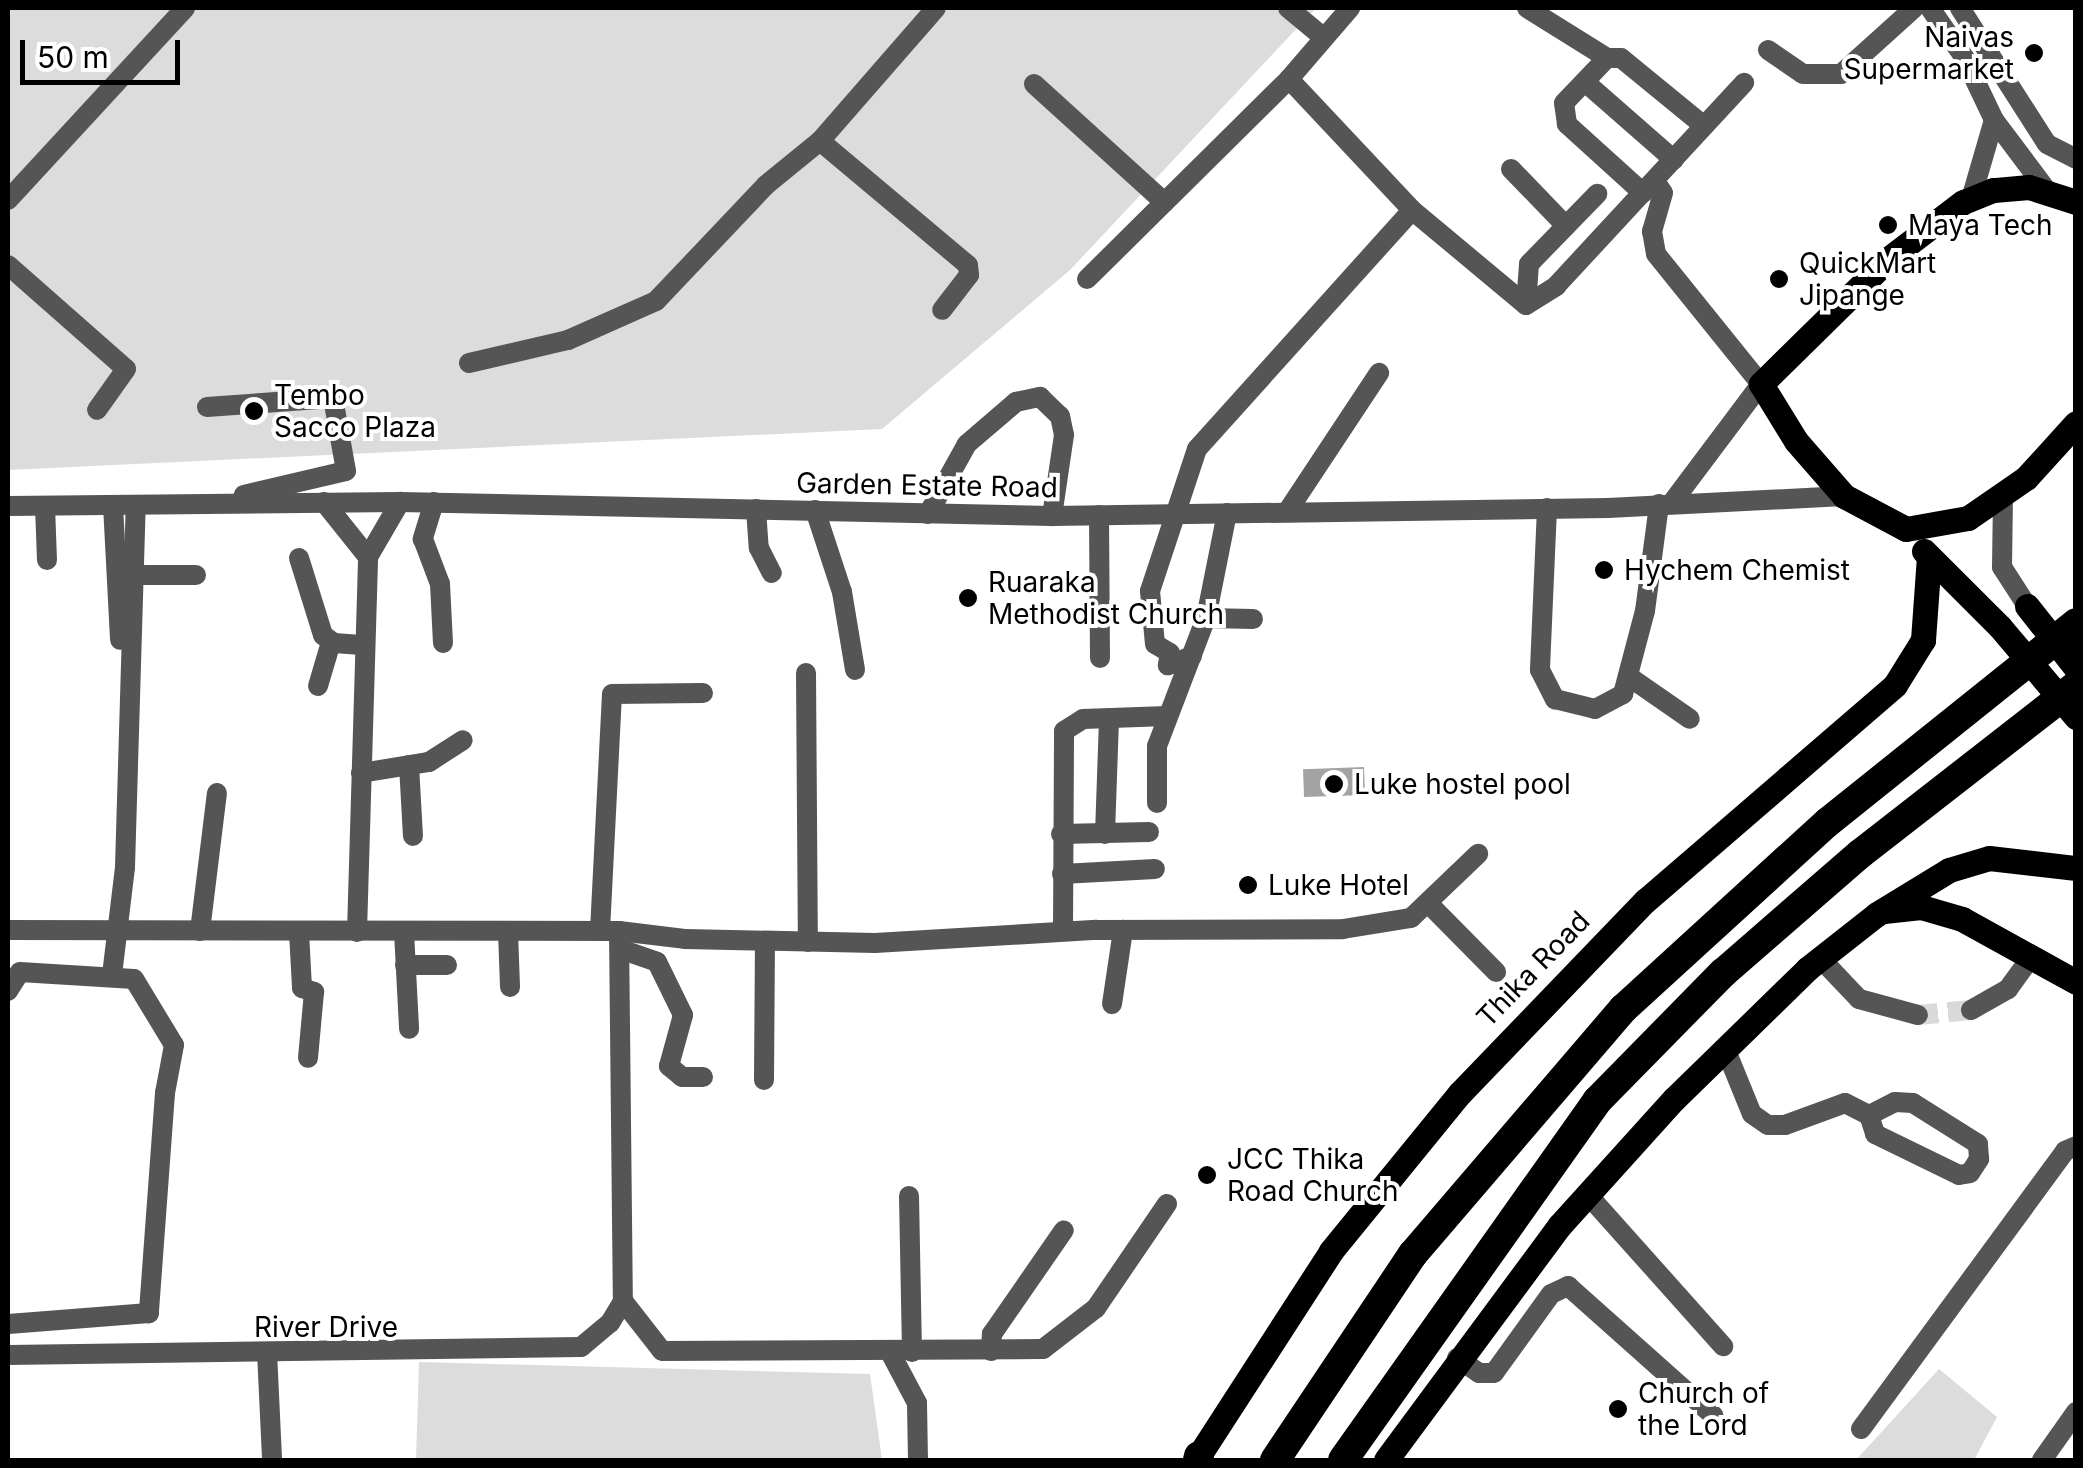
<!DOCTYPE html>
<style>
body{margin:0}
#map{position:relative;width:2083px;height:1468px;overflow:hidden;background:#fff;font-family:Inter,sans-serif}
div>[style]{position:absolute}
[style*='--x']{left:calc(var(--x)*1px);top:calc(var(--y)*1px);width:calc(var(--w)*1px);rotate:calc(var(--a)*1deg)}
.green>*{inset:0;background:#dcdcdc}
.water>*{inset:0;background:#a3a3a3;transform-origin:0 0}
.minor-tunnel>*{height:20px;margin-top:-10px;transform-origin:0;background:repeating-linear-gradient(90deg,#d9d9d9 0 20px,transparent 0 30px)}
.minor>*{height:20px;margin:-10px;padding:0 10px;transform-origin:10px;border-radius:10px;background:#555}
.major>*{height:25px;margin:-12.5px;padding:0 12.5px;transform-origin:12.5px;border-radius:12.5px;background:#000}
.highway>*{height:30px;margin:-15px;padding:0 15px;transform-origin:15px;border-radius:15px;background:#000}
.dots>*{width:28px;height:28px;translate:-50% -50%;box-sizing:border-box;border:5px solid #fff;border-radius:50%}
span{translate:-50% -50%;white-space:nowrap;text-align:center;line-height:1.15;-webkit-text-stroke:8px #fff;paint-order:stroke}
.poi-label{font-size:28px;color:#000}
.right{translate:-100% -50%;text-align:right}
.left{translate:0 -50%;text-align:left}
.street-label{font-size:28px;color:#000}
.frame{position:absolute;inset:0;border:10px solid #000;pointer-events:none}
.scale{position:absolute;left:20px;top:40px;width:160px;height:45px;box-sizing:border-box;border:5px solid #000;border-top:0;padding-left:12px;font-size:30px;line-height:35px;white-space:nowrap;color:#000;-webkit-text-stroke:8px #fff;paint-order:stroke}
</style>
<div id="map">
<div class="green">
<i style="clip-path:polygon(8px 8px,1316px 8px,1070px 270px,882px 429px,8px 470px)"></i>
<i style="clip-path:polygon(419px 1362px,870px 1374px,882px 1460px,416px 1460px)"></i>
<i style="clip-path:polygon(1939px 1369px,1997px 1417px,1974px 1460px,1856px 1460px)"></i>
</div>
<div class="water">
<i style="left:1364px;top:767px;width:28px;height:61px;rotate:88deg"></i>
</div>
<div class="minor-tunnel">
<i style="--x:1918;--y:1015;--w:53;--a:-5.4"></i>
</div>
<div class="minor">
<i style="--x:1288;--y:8;--w:45;--a:39.6"></i>
<i style="--x:1527;--y:8;--w:94;--a:32"></i>
<i style="--x:1930;--y:8;--w:60;--a:55.2"></i>
<i style="--x:1964;--y:57;--w:70;--a:64.5"></i>
<i style="--x:1994;--y:120;--w:85;--a:53.1"></i>
<i style="--x:1960;--y:8;--w:161;--a:57.4"></i>
<i style="--x:2047;--y:144;--w:33;--a:27"></i>
<i style="--x:1768;--y:50;--w:42;--a:34.4"></i>
<i style="--x:1803;--y:74;--w:38;--a:0"></i>
<i style="--x:1841;--y:74;--w:98;--a:-42.1"></i>
<i style="--x:1289;--y:79;--w:180;--a:46.8"></i>
<i style="--x:1412;--y:210;--w:148;--a:39.8"></i>
<i style="--x:1526;--y:305;--w:36;--a:-32"></i>
<i style="--x:1556;--y:286;--w:277;--a:-47.2"></i>
<i style="--x:1585;--y:82;--w:118;--a:41.2"></i>
<i style="--x:1034;--y:84;--w:176;--a:42.2"></i>
<i style="--x:820;--y:141;--w:193;--a:40"></i>
<i style="--x:968;--y:265;--w:10;--a:84"></i>
<i style="--x:969;--y:275;--w:44;--a:127.6"></i>
<i style="--x:1511;--y:169;--w:79;--a:46"></i>
<i style="--x:1655;--y:181;--w:14;--a:56"></i>
<i style="--x:1663;--y:193;--w:40;--a:106"></i>
<i style="--x:1652;--y:231;--w:23;--a:80"></i>
<i style="--x:1656;--y:254;--w:167;--a:51.1"></i>
<i style="--x:1761;--y:384;--w:150;--a:126.9"></i>
<i style="--x:1643;--y:193;--w:103;--a:-137.8"></i>
<i style="--x:1567;--y:124;--w:21;--a:-98"></i>
<i style="--x:1564;--y:103;--w:62;--a:-46.3"></i>
<i style="--x:1607;--y:58;--w:14;--a:0"></i>
<i style="--x:1621;--y:58;--w:107;--a:39.3"></i>
<i style="--x:1971;--y:199;--w:82;--a:-73.8"></i>
<i style="--x:8;--y:200;--w:261;--a:-47.3"></i>
<i style="--x:8;--y:265;--w:157;--a:41.4"></i>
<i style="--x:126;--y:369;--w:50;--a:125.3"></i>
<i style="--x:1087;--y:279;--w:284;--a:-44.7"></i>
<i style="--x:1289;--y:79;--w:94;--a:-49.3"></i>
<i style="--x:1526;--y:305;--w:41;--a:-85.8"></i>
<i style="--x:1529;--y:264;--w:98;--a:-45.8"></i>
<i style="--x:469;--y:363;--w:102;--a:-13.1"></i>
<i style="--x:568;--y:340;--w:96;--a:-23.9"></i>
<i style="--x:656;--y:301;--w:160;--a:-46.5"></i>
<i style="--x:766;--y:185;--w:70;--a:-39.2"></i>
<i style="--x:820;--y:141;--w:176;--a:-48.9"></i>
<i style="--x:207;--y:407;--w:126;--a:-4.1"></i>
<i style="--x:333;--y:398;--w:74;--a:79.9"></i>
<i style="--x:346;--y:471;--w:105;--a:166.8"></i>
<i style="--x:2003;--y:496;--w:71;--a:90.8"></i>
<i style="--x:2002;--y:567;--w:46;--a:57.3"></i>
<i style="--x:324;--y:502;--w:70;--a:51.3"></i>
<i style="--x:434;--y:502;--w:39;--a:107"></i>
<i style="--x:423;--y:539;--w:48;--a:69.3"></i>
<i style="--x:440;--y:584;--w:59;--a:87.1"></i>
<i style="--x:113;--y:505;--w:135;--a:87"></i>
<i style="--x:8;--y:506;--w:392;--a:-0.6"></i>
<i style="--x:400;--y:502;--w:652;--a:1.23"></i>
<i style="--x:1052;--y:516;--w:556;--a:-0.82"></i>
<i style="--x:1608;--y:508;--w:236;--a:-2.9"></i>
<i style="--x:45;--y:506;--w:54;--a:87.9"></i>
<i style="--x:1547;--y:508;--w:162;--a:92.5"></i>
<i style="--x:1540;--y:670;--w:33;--a:63"></i>
<i style="--x:1555;--y:699;--w:41;--a:14"></i>
<i style="--x:1595;--y:709;--w:32;--a:-28"></i>
<i style="--x:1623;--y:694;--w:86;--a:-75.2"></i>
<i style="--x:1645;--y:611;--w:108;--a:-82.5"></i>
<i style="--x:756;--y:509;--w:39;--a:86"></i>
<i style="--x:759;--y:548;--w:28;--a:63"></i>
<i style="--x:815;--y:510;--w:86;--a:71.8"></i>
<i style="--x:842;--y:592;--w:79;--a:80.5"></i>
<i style="--x:1287;--y:512;--w:167;--a:-56.5"></i>
<i style="--x:928;--y:514;--w:80;--a:-60.9"></i>
<i style="--x:967;--y:444;--w:65;--a:-40.6"></i>
<i style="--x:1016;--y:402;--w:25;--a:-12"></i>
<i style="--x:1040;--y:397;--w:28;--a:44"></i>
<i style="--x:1060;--y:416;--w:19;--a:78"></i>
<i style="--x:1064;--y:435;--w:82;--a:98.4"></i>
<i style="--x:1099;--y:515;--w:143;--a:89.6"></i>
<i style="--x:299;--y:558;--w:81;--a:72.7"></i>
<i style="--x:323;--y:635;--w:14;--a:36"></i>
<i style="--x:334;--y:643;--w:31;--a:4"></i>
<i style="--x:134;--y:575;--w:62;--a:0"></i>
<i style="--x:1206;--y:618;--w:47;--a:1.2"></i>
<i style="--x:1192;--y:656;--w:26;--a:159"></i>
<i style="--x:1168;--y:665;--w:12;--a:-81"></i>
<i style="--x:1170;--y:653;--w:17;--a:-149"></i>
<i style="--x:1155;--y:644;--w:53;--a:-95.4"></i>
<i style="--x:1150;--y:591;--w:150;--a:-71.7"></i>
<i style="--x:1197;--y:449;--w:321;--a:-48"></i>
<i style="--x:806;--y:673;--w:269;--a:89.6"></i>
<i style="--x:1628;--y:676;--w:75;--a:34.7"></i>
<i style="--x:318;--y:686;--w:46;--a:-73.5"></i>
<i style="--x:409;--y:765;--w:71;--a:86.8"></i>
<i style="--x:361;--y:773;--w:69;--a:-9.2"></i>
<i style="--x:429;--y:762;--w:40;--a:-32.9"></i>
<i style="--x:1157;--y:803;--w:57;--a:-90"></i>
<i style="--x:1157;--y:746;--w:137;--a:-69.1"></i>
<i style="--x:1206;--y:618;--w:107;--a:-78.7"></i>
<i style="--x:1061;--y:834;--w:88;--a:-1.3"></i>
<i style="--x:1105;--y:834;--w:116;--a:-88"></i>
<i style="--x:1062;--y:874;--w:93;--a:-3.1"></i>
<i style="--x:1428;--y:903;--w:97;--a:45.4"></i>
<i style="--x:8;--y:930;--w:611;--a:0.09"></i>
<i style="--x:619;--y:931;--w:66;--a:6.9"></i>
<i style="--x:685;--y:939;--w:190;--a:1.2"></i>
<i style="--x:875;--y:943;--w:222;--a:-3.4"></i>
<i style="--x:1097;--y:930;--w:246;--a:-0.2"></i>
<i style="--x:1343;--y:929;--w:69;--a:-9.2"></i>
<i style="--x:1411;--y:918;--w:93;--a:-43.7"></i>
<i style="--x:200;--y:931;--w:139;--a:-83"></i>
<i style="--x:600;--y:931;--w:237;--a:-87.1"></i>
<i style="--x:612;--y:694;--w:91;--a:-0.6"></i>
<i style="--x:619;--y:931;--w:370;--a:89.4"></i>
<i style="--x:623;--y:1301;--w:63;--a:52"></i>
<i style="--x:662;--y:1351;--w:381;--a:-0.3"></i>
<i style="--x:1043;--y:1349;--w:67;--a:-37.7"></i>
<i style="--x:1096;--y:1308;--w:126;--a:-55.7"></i>
<i style="--x:1063;--y:931;--w:200;--a:-89.7"></i>
<i style="--x:1064;--y:731;--w:22;--a:-32"></i>
<i style="--x:1083;--y:719;--w:84;--a:-2"></i>
<i style="--x:299;--y:932;--w:56;--a:86.9"></i>
<i style="--x:302;--y:988;--w:13;--a:18"></i>
<i style="--x:314;--y:992;--w:66;--a:95.2"></i>
<i style="--x:357;--y:932;--w:375;--a:-88.3"></i>
<i style="--x:368;--y:557;--w:64;--a:-59.8"></i>
<i style="--x:404;--y:932;--w:97;--a:87"></i>
<i style="--x:508;--y:932;--w:55;--a:87.9"></i>
<i style="--x:620;--y:949;--w:39;--a:19"></i>
<i style="--x:657;--y:962;--w:59;--a:63.9"></i>
<i style="--x:683;--y:1015;--w:53;--a:105.4"></i>
<i style="--x:669;--y:1066;--w:17;--a:40"></i>
<i style="--x:682;--y:1077;--w:21;--a:0"></i>
<i style="--x:1821;--y:959;--w:55;--a:46.5"></i>
<i style="--x:1859;--y:999;--w:61;--a:15.2"></i>
<i style="--x:405;--y:965;--w:42;--a:0"></i>
<i style="--x:112;--y:975;--w:109;--a:-83.1"></i>
<i style="--x:125;--y:867;--w:362;--a:-88.3"></i>
<i style="--x:8;--y:991;--w:22;--a:-58"></i>
<i style="--x:20;--y:972;--w:114;--a:3.5"></i>
<i style="--x:134;--y:979;--w:77;--a:58.8"></i>
<i style="--x:174;--y:1045;--w:49;--a:100.6"></i>
<i style="--x:165;--y:1093;--w:221;--a:94.2"></i>
<i style="--x:149;--y:1313;--w:141;--a:175.5"></i>
<i style="--x:1112;--y:1004;--w:75;--a:-81.5"></i>
<i style="--x:1971;--y:1010;--w:43;--a:-29.6"></i>
<i style="--x:2008;--y:989;--w:39;--a:-54"></i>
<i style="--x:1725;--y:1048;--w:71;--a:67.8"></i>
<i style="--x:1752;--y:1114;--w:19;--a:35"></i>
<i style="--x:1768;--y:1125;--w:17;--a:0"></i>
<i style="--x:1785;--y:1125;--w:64;--a:-20.1"></i>
<i style="--x:1845;--y:1103;--w:27;--a:27"></i>
<i style="--x:1869;--y:1115;--w:20;--a:72"></i>
<i style="--x:1875;--y:1134;--w:93;--a:26"></i>
<i style="--x:1959;--y:1175;--w:11;--a:-10"></i>
<i style="--x:1970;--y:1173;--w:17;--a:-57"></i>
<i style="--x:1979;--y:1159;--w:15;--a:-94"></i>
<i style="--x:1978;--y:1144;--w:77;--a:-147.8"></i>
<i style="--x:1913;--y:1103;--w:18;--a:-177"></i>
<i style="--x:1895;--y:1102;--w:29;--a:153"></i>
<i style="--x:764;--y:1080;--w:139;--a:-89.6"></i>
<i style="--x:1588;--y:1195;--w:203;--a:48.2"></i>
<i style="--x:909;--y:1196;--w:156;--a:88.9"></i>
<i style="--x:991;--y:1351;--w:17;--a:-87"></i>
<i style="--x:992;--y:1334;--w:126;--a:-55.3"></i>
<i style="--x:267;--y:1352;--w:108;--a:87.3"></i>
<i style="--x:890;--y:1352;--w:58;--a:62.1"></i>
<i style="--x:917;--y:1403;--w:57;--a:89"></i>
<i style="--x:8;--y:1355;--w:573;--a:-0.8"></i>
<i style="--x:581;--y:1347;--w:38;--a:-40"></i>
<i style="--x:610;--y:1323;--w:26;--a:-59"></i>
<i style="--x:1457;--y:1358;--w:27;--a:34"></i>
<i style="--x:1479;--y:1373;--w:15;--a:0"></i>
<i style="--x:1494;--y:1373;--w:97;--a:-54.2"></i>
<i style="--x:1551;--y:1294;--w:19;--a:-25"></i>
<i style="--x:1568;--y:1286;--w:195;--a:41.7"></i>
<i style="--x:1861;--y:1429;--w:345;--a:-53.7"></i>
<i style="--x:2065;--y:1151;--w:12;--a:-24"></i>
<i style="--x:2042;--y:1460;--w:59;--a:-54.7"></i>
</div>
<div class="major">
<i style="--x:2076;--y:202;--w:49;--a:-162.3"></i>
<i style="--x:2029;--y:187;--w:36;--a:175"></i>
<i style="--x:1993;--y:190;--w:32;--a:158"></i>
<i style="--x:1963;--y:202;--w:96;--a:142.7"></i>
<i style="--x:1887;--y:260;--w:177;--a:135.5"></i>
<i style="--x:1761;--y:384;--w:67;--a:58.4"></i>
<i style="--x:1796;--y:441;--w:73;--a:48.9"></i>
<i style="--x:1844;--y:496;--w:70;--a:28"></i>
<i style="--x:1906;--y:529;--w:63;--a:-10.1"></i>
<i style="--x:1968;--y:518;--w:70;--a:-34.6"></i>
<i style="--x:2026;--y:478;--w:74;--a:-47.7"></i>
<i style="--x:1924;--y:551;--w:107;--a:45"></i>
<i style="--x:2000;--y:627;--w:118;--a:49.8"></i>
<i style="--x:2027;--y:606;--w:79;--a:51.7"></i>
<i style="--x:1884;--y:911;--w:37;--a:-6"></i>
<i style="--x:1921;--y:907;--w:43;--a:16.3"></i>
<i style="--x:1962;--y:919;--w:130;--a:28.9"></i>
<i style="--x:1196;--y:1460;--w:249;--a:-57.1"></i>
<i style="--x:1331;--y:1251;--w:204;--a:-50.8"></i>
<i style="--x:1460;--y:1093;--w:267;--a:-46.1"></i>
<i style="--x:1645;--y:901;--w:330;--a:-40.8"></i>
<i style="--x:1895;--y:685;--w:53;--a:-58.1"></i>
<i style="--x:1923;--y:640;--w:83;--a:-85.9"></i>
<i style="--x:1386;--y:1460;--w:292;--a:-53.5"></i>
<i style="--x:1560;--y:1225;--w:170;--a:-47.9"></i>
<i style="--x:1674;--y:1099;--w:186;--a:-44.3"></i>
<i style="--x:1807;--y:969;--w:89;--a:-38.2"></i>
<i style="--x:1877;--y:914;--w:84;--a:-31.4"></i>
<i style="--x:1949;--y:870;--w:42;--a:-16.7"></i>
<i style="--x:1989;--y:858;--w:88;--a:6.6"></i>
</div>
<div class="highway">
<i style="--x:1198;--y:1460;--w:4;--a:-76"></i>
<i style="--x:1275;--y:1460;--w:248;--a:-56.2"></i>
<i style="--x:1413;--y:1254;--w:323;--a:-49.4"></i>
<i style="--x:1623;--y:1009;--w:277;--a:-42.4"></i>
<i style="--x:1828;--y:822;--w:318;--a:-38.7"></i>
<i style="--x:1343;--y:1460;--w:440;--a:-54.7"></i>
<i style="--x:1597;--y:1101;--w:180;--a:-45.5"></i>
<i style="--x:1723;--y:973;--w:181;--a:-41"></i>
<i style="--x:1860;--y:854;--w:274;--a:-37.9"></i>
</div>
<div class="dots">
<i style="left:2034px;top:53px;background:#000"></i>
<i style="left:1888px;top:225px;background:#000"></i>
<i style="left:1779px;top:279px;background:#000"></i>
<i style="left:254px;top:411px;background:#000"></i>
<i style="left:1604px;top:570px;background:#000"></i>
<i style="left:968px;top:598px;background:#000"></i>
<i style="left:1334px;top:784px;background:#000"></i>
<i style="left:1248px;top:885px;background:#000"></i>
<i style="left:1207px;top:1175px;background:#000"></i>
<i style="left:1618px;top:1409px;background:#000"></i>
</div>
<div class="poi-label">
<span class="right" style="left:2014px;top:53px">Naivas<br>Supermarket</span>
<span class="left" style="left:1908px;top:225px">Maya Tech</span>
<span class="left" style="left:1799px;top:279px">QuickMart<br>Jipange</span>
<span class="left" style="left:274px;top:411px">Tembo<br>Sacco Plaza</span>
<span class="left" style="left:1624px;top:570px">Hychem Chemist</span>
<span class="left" style="left:988px;top:598px">Ruaraka<br>Methodist Church</span>
<span class="left" style="left:1354px;top:784px">Luke hostel pool</span>
<span class="left" style="left:1268px;top:885px">Luke Hotel</span>
<span class="left" style="left:1227px;top:1175px">JCC Thika<br>Road Church</span>
<span class="left" style="left:1638px;top:1409px">Church of<br>the Lord</span>
</div>
<div class="street-label">
<span style="left:927px;top:485px;rotate:1deg">Garden Estate Road</span>
<span style="left:1533px;top:969px;rotate:-46deg">Thika Road</span>
<span style="left:326px;top:1327px">River Drive</span>
</div>
<div class="frame"></div>
<div class="scale">50 m</div>
</div>
